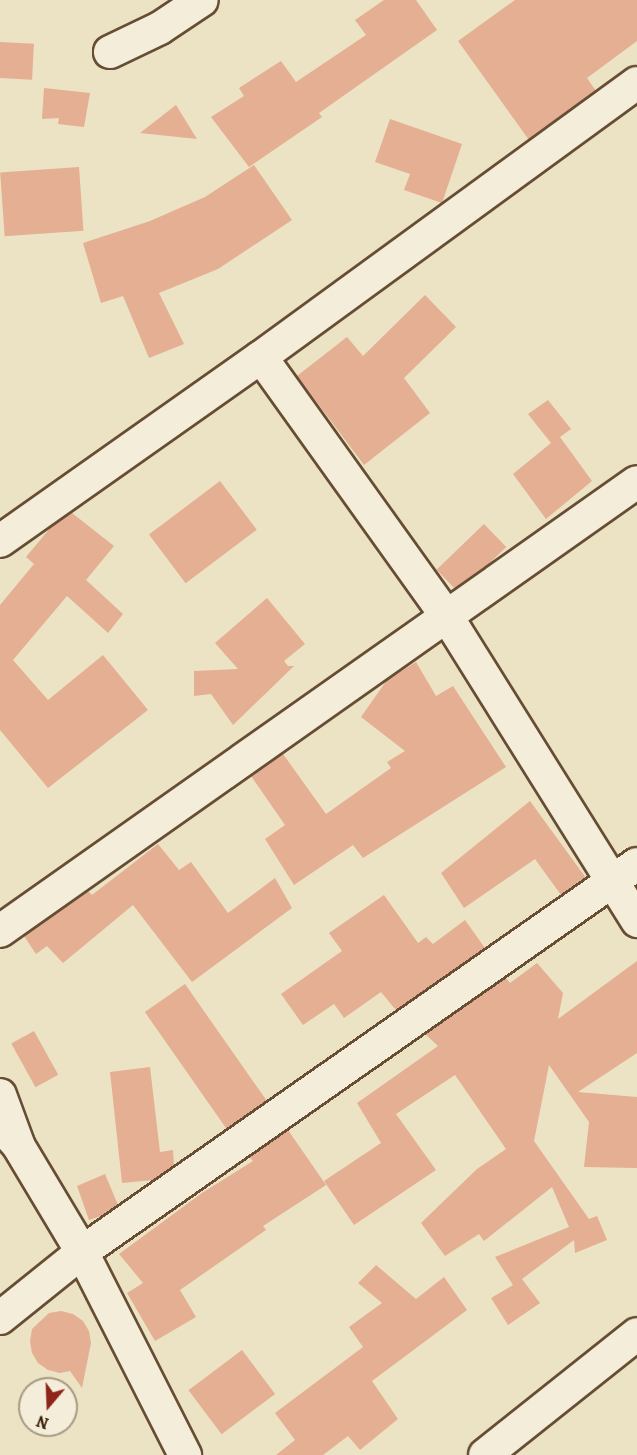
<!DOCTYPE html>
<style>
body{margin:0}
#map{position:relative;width:637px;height:1455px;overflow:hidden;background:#ece3c4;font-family:Alegreya,serif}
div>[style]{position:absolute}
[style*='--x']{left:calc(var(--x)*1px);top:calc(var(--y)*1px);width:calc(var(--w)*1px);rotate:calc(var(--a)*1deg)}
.building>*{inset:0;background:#e4af92;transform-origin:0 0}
.roads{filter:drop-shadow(2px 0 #664d34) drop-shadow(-2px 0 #664d34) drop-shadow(0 2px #664d34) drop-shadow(0 -2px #664d34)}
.minor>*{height:32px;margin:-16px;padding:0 16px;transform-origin:16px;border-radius:16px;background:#f3edd9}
span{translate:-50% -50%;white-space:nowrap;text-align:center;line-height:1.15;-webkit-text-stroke:6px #f3edd9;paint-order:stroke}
.north{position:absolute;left:18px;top:1377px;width:60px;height:60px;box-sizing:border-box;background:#f3edd9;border:2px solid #a99984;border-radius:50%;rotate:199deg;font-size:16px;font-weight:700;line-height:24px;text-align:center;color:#3a1b04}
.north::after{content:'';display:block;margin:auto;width:21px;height:27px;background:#8f2418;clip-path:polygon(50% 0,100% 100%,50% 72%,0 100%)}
</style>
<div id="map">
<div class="building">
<i style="clip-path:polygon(384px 0,416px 0,437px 30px,319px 113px,322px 117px,249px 167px,211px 117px,244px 96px,239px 88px,281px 61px,296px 82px,366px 35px,355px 20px)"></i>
<i style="clip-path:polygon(515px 0,637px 0,637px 41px,587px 78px,596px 91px,529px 140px,458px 41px)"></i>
<i style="left:0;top:42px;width:34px;height:36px;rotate:3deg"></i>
<i style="clip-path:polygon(44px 88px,90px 93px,84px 127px,58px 124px,59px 118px,42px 119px)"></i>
<i style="clip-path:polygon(176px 105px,197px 139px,140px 133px)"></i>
<i style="clip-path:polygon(390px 119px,462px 144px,442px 203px,404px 190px,410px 174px,375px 162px)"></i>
<i style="clip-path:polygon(254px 165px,292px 220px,218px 269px,159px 293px,184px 344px,149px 358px,123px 296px,101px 303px,83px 243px,150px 221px,205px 197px)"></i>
<i style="left:79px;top:167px;width:64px;height:79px;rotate:86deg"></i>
<i style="clip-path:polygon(425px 295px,456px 327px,404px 378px,430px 413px,364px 465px,297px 376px,347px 337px,363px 356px)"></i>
<i style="clip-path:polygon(548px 400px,571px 429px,560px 437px,592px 481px,546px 519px,513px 474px,551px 443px,528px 414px)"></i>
<i style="left:220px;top:481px;width:61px;height:89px;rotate:53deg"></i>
<i style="clip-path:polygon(72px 513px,114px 546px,86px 580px,123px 614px,108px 633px,67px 596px,13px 660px,48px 700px,103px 655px,148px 710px,48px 788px,0 730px,0 605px,34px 564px,26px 557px,51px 527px)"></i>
<i style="left:484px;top:524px;width:32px;height:66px;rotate:46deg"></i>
<i style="clip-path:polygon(267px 598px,305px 644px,284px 661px,288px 666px,294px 666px,233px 725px,211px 694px,194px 696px,194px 671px,238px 669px,215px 643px)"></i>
<i style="clip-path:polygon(416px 662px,436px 696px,453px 686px,506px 767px,363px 858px,353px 845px,294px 885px,265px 839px,285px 825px,251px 776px,283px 754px,326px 814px,391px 768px,387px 762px,405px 751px,361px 717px,387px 680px)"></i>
<i style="clip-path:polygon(530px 801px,586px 878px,561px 895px,535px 859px,464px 908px,441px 873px)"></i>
<i style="clip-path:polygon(158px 844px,179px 870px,191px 862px,228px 913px,275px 878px,292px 908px,192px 982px,133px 905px,63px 963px,47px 946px,36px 954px,24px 936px,88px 891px,92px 895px)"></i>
<i style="clip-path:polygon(384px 895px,418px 943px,426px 937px,433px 944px,465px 920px,485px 948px,399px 1008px,395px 1009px,381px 992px,344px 1018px,334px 1004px,303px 1025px,281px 994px,342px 951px,329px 933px)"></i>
<i style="clip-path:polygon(637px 961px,637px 1053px,578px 1092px,637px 1097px,637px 1168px,584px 1167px,589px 1122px,549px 1065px,534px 1141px,589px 1219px,597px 1216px,607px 1240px,575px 1253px,574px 1240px,522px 1279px,540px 1303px,508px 1325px,491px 1298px,513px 1285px,495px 1257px,569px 1227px,552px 1187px,484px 1241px,479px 1234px,445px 1256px,421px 1223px,477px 1169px,506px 1149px,455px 1075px,396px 1114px,436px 1170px,354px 1225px,324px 1181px,381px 1143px,357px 1103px,438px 1046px,425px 1034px,506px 978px,510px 983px,537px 963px,563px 993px,558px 1019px)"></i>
<i style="left:185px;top:984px;width:142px;height:49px;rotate:55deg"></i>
<i style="left:34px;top:1031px;width:50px;height:26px;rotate:61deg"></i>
<i style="clip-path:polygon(150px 1067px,160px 1152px,173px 1150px,174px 1166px,153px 1180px,122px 1183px,110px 1072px)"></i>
<i style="clip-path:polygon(288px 1130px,326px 1185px,263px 1226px,266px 1230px,180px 1290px,196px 1317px,155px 1341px,127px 1293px,143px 1283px,119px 1254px,202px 1193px,253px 1161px,249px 1157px)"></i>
<i style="clip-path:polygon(105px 1174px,118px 1205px,104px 1215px,89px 1220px,77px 1186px)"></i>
<i style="clip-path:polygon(376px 1265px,416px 1299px,444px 1277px,467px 1310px,372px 1381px,398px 1419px,360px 1450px,348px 1436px,323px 1455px,276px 1455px,295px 1440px,275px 1413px,363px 1347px,349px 1327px,382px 1303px,358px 1283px)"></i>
<i style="clip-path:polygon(61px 1311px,73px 1314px,83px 1321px,89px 1331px,91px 1343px,82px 1388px,70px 1371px,60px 1373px,48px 1370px,38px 1363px,32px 1353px,30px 1341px,32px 1329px,49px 1313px)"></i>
<i style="left:242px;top:1350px;width:55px;height:67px;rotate:53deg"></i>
</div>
<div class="roads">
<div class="minor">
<i style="--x:110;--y:52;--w:55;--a:-25.6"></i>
<i style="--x:160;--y:28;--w:50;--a:-33.7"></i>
<i style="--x:261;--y:357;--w:317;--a:54.4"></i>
<i style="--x:446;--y:615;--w:361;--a:58"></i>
<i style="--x:0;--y:541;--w:319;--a:-35.2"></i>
<i style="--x:261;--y:357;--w:465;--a:-36.1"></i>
<i style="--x:0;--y:931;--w:779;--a:-35.18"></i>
<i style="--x:0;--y:1095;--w:52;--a:69.8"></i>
<i style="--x:0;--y:1125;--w:27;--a:48"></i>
<i style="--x:18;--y:1145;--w:125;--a:59.1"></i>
<i style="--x:82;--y:1252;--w:228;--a:63.1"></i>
<i style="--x:0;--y:1318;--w:105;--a:-38.8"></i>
<i style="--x:82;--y:1252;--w:677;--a:-34.96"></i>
<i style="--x:485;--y:1455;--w:194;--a:-38.5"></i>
</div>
</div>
<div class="north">N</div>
</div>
